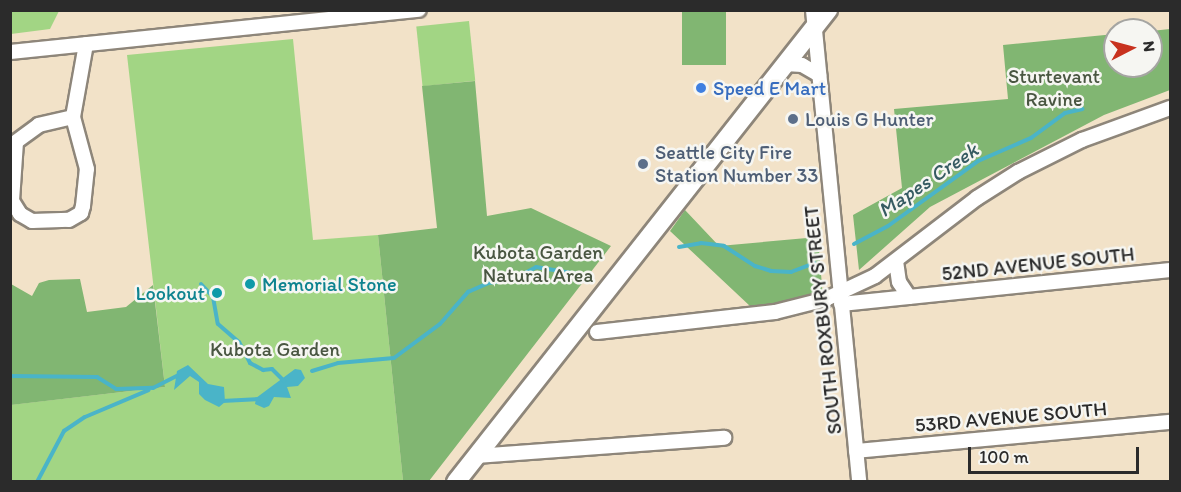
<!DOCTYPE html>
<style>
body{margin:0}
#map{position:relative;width:1181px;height:492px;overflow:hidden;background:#f2e2c8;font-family:Itim,sans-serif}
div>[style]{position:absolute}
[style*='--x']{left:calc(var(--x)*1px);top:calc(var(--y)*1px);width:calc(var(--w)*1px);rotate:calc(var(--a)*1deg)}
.green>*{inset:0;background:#a2d584;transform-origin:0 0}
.forest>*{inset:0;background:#81b672;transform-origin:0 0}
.water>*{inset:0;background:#4ab4c8}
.stream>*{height:4px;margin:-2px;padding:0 2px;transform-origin:2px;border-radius:2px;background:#4ab4c8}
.roads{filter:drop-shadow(2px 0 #8e867a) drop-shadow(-2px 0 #8e867a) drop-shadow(0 2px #8e867a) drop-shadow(0 -2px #8e867a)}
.minor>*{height:14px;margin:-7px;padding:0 7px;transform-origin:7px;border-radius:7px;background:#fff}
.major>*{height:18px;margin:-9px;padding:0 9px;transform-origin:9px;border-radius:9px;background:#fff}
.dots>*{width:16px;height:16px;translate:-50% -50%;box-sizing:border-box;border:3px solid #f6f6f2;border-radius:50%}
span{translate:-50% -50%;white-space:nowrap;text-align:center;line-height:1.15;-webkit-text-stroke:5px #f6f6f2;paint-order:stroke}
.park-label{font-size:20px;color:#495641}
.shop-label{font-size:20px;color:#366cbe}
.left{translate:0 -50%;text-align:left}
.service-label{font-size:20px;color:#4e5e75}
.street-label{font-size:20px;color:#2b2b2b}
.culture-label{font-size:20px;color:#0d838f}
.right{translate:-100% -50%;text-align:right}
.water-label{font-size:21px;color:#365b62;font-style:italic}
.frame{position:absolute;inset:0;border:12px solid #2b2b2b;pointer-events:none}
.north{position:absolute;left:1103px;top:18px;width:60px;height:60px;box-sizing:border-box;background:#f6f6f2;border:2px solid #a5a5a2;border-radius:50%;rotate:84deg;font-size:16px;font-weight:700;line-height:24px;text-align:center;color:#2b2b2b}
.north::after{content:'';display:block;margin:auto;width:21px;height:27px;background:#c8321e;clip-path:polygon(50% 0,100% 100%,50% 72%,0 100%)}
.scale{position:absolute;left:968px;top:447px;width:171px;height:27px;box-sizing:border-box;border:3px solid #2b2b2b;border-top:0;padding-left:8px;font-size:18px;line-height:21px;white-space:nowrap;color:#2b2b2b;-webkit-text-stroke:4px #f6f6f2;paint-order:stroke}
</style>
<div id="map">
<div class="green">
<i style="clip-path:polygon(10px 11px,11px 10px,59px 11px,50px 29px,11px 34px)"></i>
<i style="left:469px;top:21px;width:60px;height:53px;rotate:84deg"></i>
<i style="clip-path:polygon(293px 39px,313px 240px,378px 235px,403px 481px,11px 481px,10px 405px,165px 387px,127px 55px)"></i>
</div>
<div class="forest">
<i style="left:682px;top:11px;width:44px;height:54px"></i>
<i style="clip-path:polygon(1170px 29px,1170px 90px,1104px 115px,930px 207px,859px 270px,853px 215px,902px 188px,894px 109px,1008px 99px,1003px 45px,1115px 34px,1115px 66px,1151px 66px,1151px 31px)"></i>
<i style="clip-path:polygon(475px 81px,487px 216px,531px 208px,611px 246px,429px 481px,403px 481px,378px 235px,437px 228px,422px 86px)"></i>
<i style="clip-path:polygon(685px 210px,719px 246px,818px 237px,823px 298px,751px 307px,670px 231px)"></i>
<i style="clip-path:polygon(80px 279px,87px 312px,126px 307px,153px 285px,165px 387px,11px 405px,11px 284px,32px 296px,39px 283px,49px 280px)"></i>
</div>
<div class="water">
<i style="clip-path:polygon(188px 365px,208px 384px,224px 387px,225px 402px,219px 407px,205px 400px,199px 394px,199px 382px,190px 376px,174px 390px,177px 371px)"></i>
<i style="clip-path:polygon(295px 369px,301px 370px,305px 378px,298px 386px,287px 387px,291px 398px,274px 397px,269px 406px,264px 408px,255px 404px,256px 398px)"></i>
</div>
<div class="stream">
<i style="--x:854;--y:244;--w:38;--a:-28"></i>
<i style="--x:888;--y:226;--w:111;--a:-35.8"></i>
<i style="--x:978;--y:161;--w:58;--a:-23.5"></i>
<i style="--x:1031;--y:138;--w:42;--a:-36.3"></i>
<i style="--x:1065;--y:113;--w:18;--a:-13"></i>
<i style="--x:679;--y:247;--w:22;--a:-10"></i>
<i style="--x:701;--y:243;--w:23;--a:7"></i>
<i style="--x:724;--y:246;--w:37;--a:33"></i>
<i style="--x:755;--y:266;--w:17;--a:17"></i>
<i style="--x:771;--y:271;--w:20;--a:3"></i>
<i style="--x:791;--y:272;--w:25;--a:-21"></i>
<i style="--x:201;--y:284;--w:18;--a:47"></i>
<i style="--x:213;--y:297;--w:27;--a:80"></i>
<i style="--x:218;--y:324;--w:28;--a:41"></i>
<i style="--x:239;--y:342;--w:24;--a:62"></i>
<i style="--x:250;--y:363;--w:15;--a:28"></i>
<i style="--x:263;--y:370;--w:9;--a:-6"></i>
<i style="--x:272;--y:369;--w:17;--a:45"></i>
<i style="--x:312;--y:371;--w:27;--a:-17"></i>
<i style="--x:338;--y:363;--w:56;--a:-5.1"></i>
<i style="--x:394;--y:358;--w:57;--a:-36.5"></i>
<i style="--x:440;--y:324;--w:43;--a:-48.8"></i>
<i style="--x:468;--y:292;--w:22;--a:-24"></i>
<i style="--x:488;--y:283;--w:24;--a:-7"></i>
<i style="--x:512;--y:280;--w:27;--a:-28"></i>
<i style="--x:536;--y:267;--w:42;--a:9.7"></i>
<i style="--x:10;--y:376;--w:87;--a:0.7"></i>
<i style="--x:97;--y:377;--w:22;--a:32"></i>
<i style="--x:116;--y:389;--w:37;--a:-2"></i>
<i style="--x:153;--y:388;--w:27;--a:-27"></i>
<i style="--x:222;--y:401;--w:37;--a:-3"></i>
<i style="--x:37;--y:482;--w:58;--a:-62.1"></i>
<i style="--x:64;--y:431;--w:25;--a:-34"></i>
<i style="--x:85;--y:417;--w:69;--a:-22.9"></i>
</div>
<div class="roads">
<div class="minor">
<i style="--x:813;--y:10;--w:474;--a:84.4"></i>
<i style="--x:10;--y:52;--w:411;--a:-5.9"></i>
<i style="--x:785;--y:64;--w:17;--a:3"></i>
<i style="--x:802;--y:65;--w:20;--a:30"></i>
<i style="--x:73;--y:117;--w:35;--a:167"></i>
<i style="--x:39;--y:125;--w:29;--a:144"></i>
<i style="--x:16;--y:142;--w:59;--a:93.9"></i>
<i style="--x:12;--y:201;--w:15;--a:58"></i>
<i style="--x:20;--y:214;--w:14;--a:30"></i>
<i style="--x:32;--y:221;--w:37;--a:-2"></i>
<i style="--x:69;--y:220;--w:14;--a:-30"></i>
<i style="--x:81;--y:213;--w:7;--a:-74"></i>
<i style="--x:83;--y:206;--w:37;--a:-84"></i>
<i style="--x:87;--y:169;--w:54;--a:-105.1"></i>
<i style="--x:73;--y:117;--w:74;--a:-79.9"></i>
<i style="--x:896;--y:261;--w:21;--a:82"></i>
<i style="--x:899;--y:282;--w:18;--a:56"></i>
<i style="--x:841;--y:304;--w:331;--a:-5.9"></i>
<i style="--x:597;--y:332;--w:179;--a:-6.4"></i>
<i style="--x:775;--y:312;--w:53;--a:-14.3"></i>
<i style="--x:826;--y:299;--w:54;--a:-25.1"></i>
<i style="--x:875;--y:276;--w:128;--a:-37.4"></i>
<i style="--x:977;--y:198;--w:49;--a:-32.4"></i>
<i style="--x:1018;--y:172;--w:72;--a:-26.6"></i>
<i style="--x:1082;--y:140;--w:94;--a:-20"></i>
<i style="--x:856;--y:451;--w:315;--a:-5.3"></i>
<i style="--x:476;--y:456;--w:249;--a:-4.2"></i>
</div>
<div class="major">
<i style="--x:456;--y:482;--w:601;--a:-51.76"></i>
</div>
</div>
<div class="dots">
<i style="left:701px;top:88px;background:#3f7fe0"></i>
<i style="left:793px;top:119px;background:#5c6f8a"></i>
<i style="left:643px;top:164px;background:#5c6f8a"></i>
<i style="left:250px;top:284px;background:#0f9aa8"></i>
<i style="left:217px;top:293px;background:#0f9aa8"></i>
</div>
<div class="park-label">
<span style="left:1054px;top:88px">Sturtevant<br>Ravine</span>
<span style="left:538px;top:264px">Kubota Garden<br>Natural Area</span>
<span style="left:275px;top:349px">Kubota Garden</span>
</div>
<div class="shop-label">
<span class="left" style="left:713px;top:88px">Speed E Mart</span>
</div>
<div class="service-label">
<span class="left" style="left:805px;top:119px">Louis G Hunter</span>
<span class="left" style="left:655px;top:164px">Seattle City Fire<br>Station Number 33</span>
</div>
<div class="street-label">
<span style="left:1038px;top:264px;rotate:-6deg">52ND AVENUE SOUTH</span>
<span style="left:823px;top:320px;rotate:-96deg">SOUTH ROXBURY STREET</span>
<span style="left:1011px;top:417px;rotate:-5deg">53RD AVENUE SOUTH</span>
</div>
<div class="culture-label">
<span class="left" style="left:262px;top:284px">Memorial Stone</span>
<span class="right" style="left:205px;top:293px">Lookout</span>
</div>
<div class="water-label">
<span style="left:928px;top:180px;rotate:-34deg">Mapes Creek</span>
</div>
<div class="frame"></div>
<div class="north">N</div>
<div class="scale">100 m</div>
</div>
